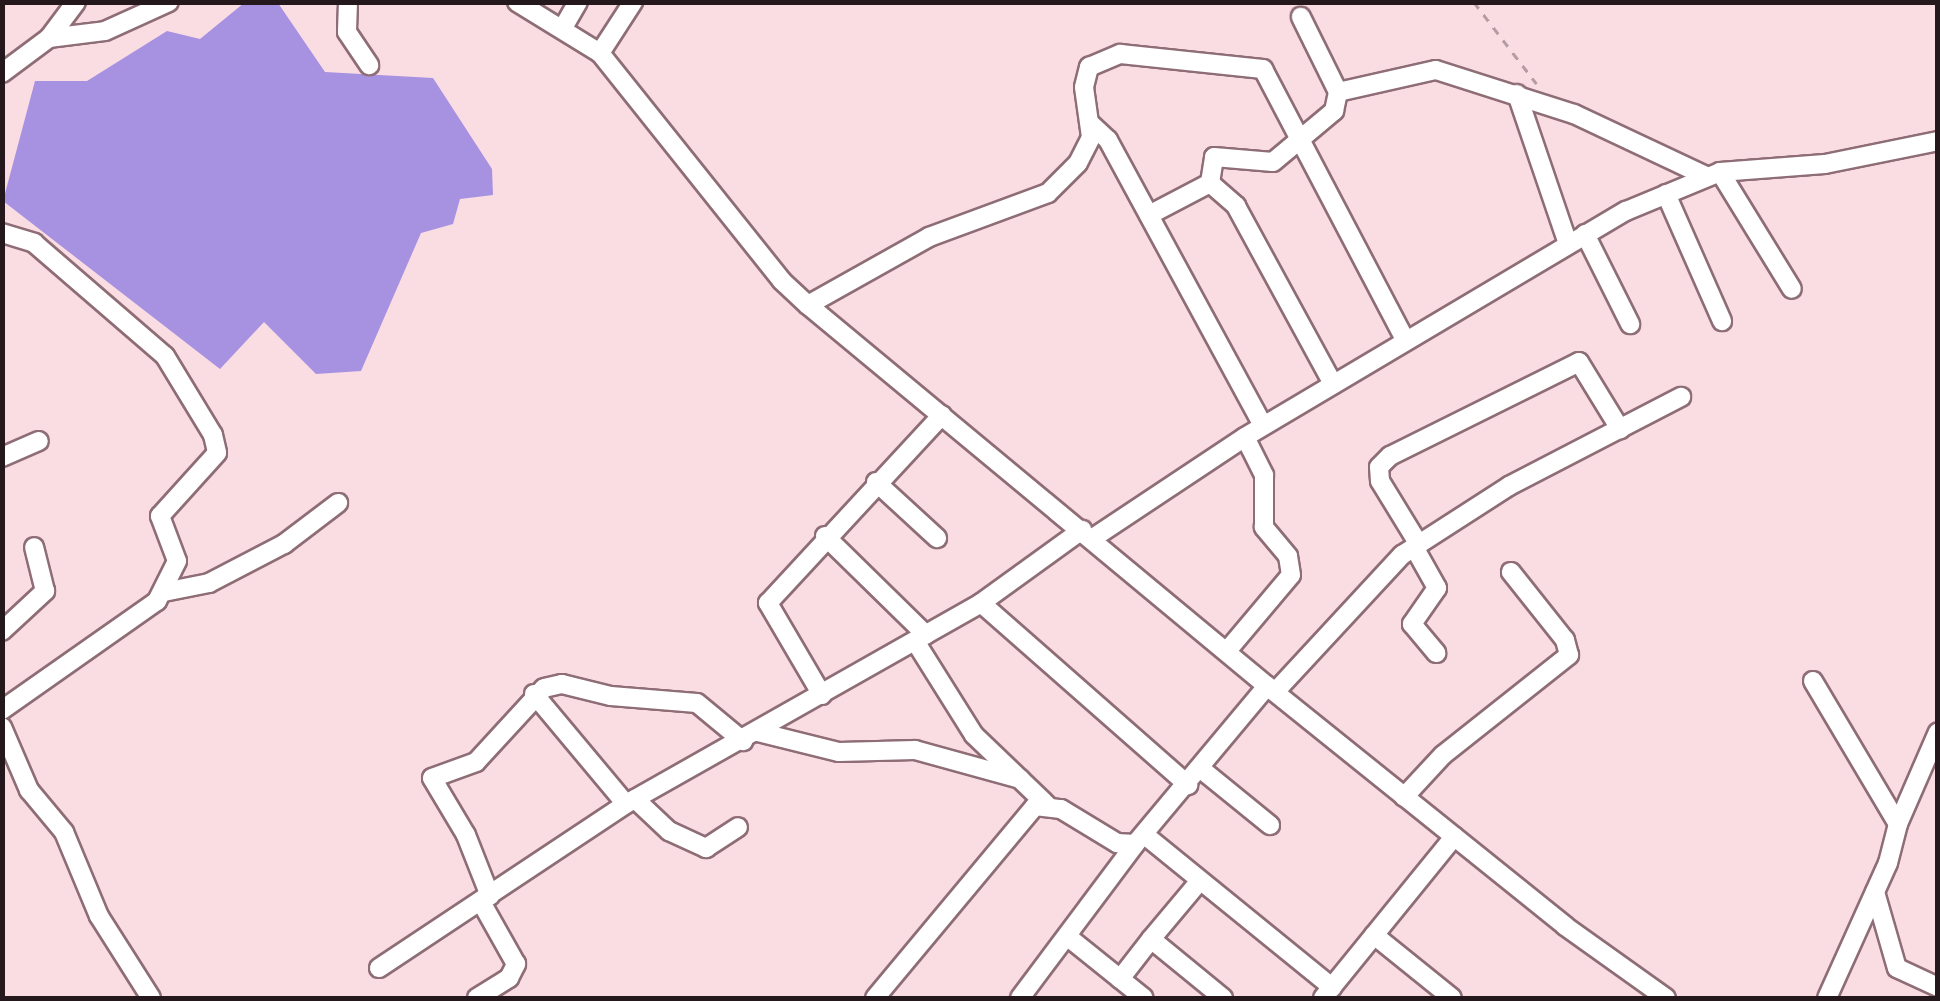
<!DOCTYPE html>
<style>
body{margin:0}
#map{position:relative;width:1940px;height:1001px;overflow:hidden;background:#fadce3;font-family:Raleway,sans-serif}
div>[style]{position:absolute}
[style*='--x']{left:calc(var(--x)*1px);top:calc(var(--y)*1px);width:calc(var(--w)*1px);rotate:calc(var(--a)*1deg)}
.water>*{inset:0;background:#a791e1}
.path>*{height:2.5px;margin-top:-1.25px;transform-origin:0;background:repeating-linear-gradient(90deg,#b49ca2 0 8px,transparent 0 16px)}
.roads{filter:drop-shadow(2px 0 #8e6d76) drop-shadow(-2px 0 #8e6d76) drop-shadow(0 2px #8e6d76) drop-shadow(0 -2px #8e6d76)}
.minor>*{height:18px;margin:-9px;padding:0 9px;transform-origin:9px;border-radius:9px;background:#fff}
span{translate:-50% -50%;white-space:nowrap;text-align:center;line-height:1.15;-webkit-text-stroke:8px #fadce3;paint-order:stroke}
.frame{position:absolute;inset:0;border:5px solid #25181c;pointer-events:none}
</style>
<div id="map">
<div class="water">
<i style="clip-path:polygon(244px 3px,278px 3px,325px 72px,433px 78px,492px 169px,493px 195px,460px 199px,453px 224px,421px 233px,361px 371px,316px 374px,264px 322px,220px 369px,3px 201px,35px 81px,87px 81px,167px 31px,200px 39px)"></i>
</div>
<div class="path">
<i style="--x:1474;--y:2;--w:103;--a:52.5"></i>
</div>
<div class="roads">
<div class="minor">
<i style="--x:348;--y:2;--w:30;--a:92"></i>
<i style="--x:347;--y:32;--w:40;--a:56"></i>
<i style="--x:517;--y:2;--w:97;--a:31.6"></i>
<i style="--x:600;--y:53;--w:292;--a:51.4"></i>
<i style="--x:782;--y:281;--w:35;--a:43"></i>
<i style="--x:808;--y:305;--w:597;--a:39.69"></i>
<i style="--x:1267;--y:686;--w:383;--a:38.8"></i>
<i style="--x:1565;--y:926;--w:124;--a:35.5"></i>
<i style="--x:564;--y:26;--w:28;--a:-60"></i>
<i style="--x:49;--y:38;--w:56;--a:-7.1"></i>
<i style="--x:105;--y:31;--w:70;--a:-24.4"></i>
<i style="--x:600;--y:53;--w:61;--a:-57.1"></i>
<i style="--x:2;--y:73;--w:59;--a:-36.7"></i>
<i style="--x:49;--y:38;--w:45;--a:-53.1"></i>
<i style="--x:1338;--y:92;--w:100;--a:-12.7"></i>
<i style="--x:1436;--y:70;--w:145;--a:17.7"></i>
<i style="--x:1574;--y:114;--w:146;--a:25.2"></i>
<i style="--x:1517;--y:94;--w:158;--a:71.2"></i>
<i style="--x:1092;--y:125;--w:22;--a:43"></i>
<i style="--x:1108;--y:140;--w:325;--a:61.5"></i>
<i style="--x:1720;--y:172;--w:137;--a:58.4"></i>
<i style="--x:1210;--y:183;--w:35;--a:41"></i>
<i style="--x:1236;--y:206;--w:203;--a:61.4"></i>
<i style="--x:1666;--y:194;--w:139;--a:66.2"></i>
<i style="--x:1149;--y:215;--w:69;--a:-27.7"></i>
<i style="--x:1210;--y:183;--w:26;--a:-81"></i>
<i style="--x:1214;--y:157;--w:59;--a:4.8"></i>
<i style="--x:1273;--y:162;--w:80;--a:-39.9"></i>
<i style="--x:1334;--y:111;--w:19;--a:-78"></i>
<i style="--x:1338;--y:92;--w:84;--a:-116.3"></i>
<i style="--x:2;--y:233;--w:34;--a:17"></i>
<i style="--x:34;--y:243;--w:173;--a:40.8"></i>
<i style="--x:165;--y:356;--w:92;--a:58.7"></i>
<i style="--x:213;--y:435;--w:18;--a:77"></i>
<i style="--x:217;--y:453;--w:85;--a:132.1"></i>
<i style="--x:160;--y:516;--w:48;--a:69.3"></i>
<i style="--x:177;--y:561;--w:45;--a:116.6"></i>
<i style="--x:157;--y:601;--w:189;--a:144.9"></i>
<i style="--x:1585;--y:234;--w:101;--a:63.4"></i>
<i style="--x:808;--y:305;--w:139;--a:-29.3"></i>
<i style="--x:929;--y:237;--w:127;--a:-20.3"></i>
<i style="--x:1048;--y:193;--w:42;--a:-45"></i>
<i style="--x:1078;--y:163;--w:29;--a:-63"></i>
<i style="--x:1091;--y:137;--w:50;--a:-98"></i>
<i style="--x:1084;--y:87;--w:21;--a:-76"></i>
<i style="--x:1089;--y:67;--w:34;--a:-23"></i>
<i style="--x:1120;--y:54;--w:144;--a:6"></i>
<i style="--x:1263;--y:69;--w:307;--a:62.3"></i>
<i style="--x:2;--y:457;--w:40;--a:-23.4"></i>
<i style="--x:876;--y:482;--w:83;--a:42.6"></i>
<i style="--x:825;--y:536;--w:141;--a:44.4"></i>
<i style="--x:1093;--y:538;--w:182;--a:-33.6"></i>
<i style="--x:1245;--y:437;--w:443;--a:-30.7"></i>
<i style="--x:1626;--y:211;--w:102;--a:-22.5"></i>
<i style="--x:1720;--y:172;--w:105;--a:-4.4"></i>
<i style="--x:1825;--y:164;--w:115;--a:-11.5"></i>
<i style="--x:1418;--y:543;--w:73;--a:-121.5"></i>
<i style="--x:1380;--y:481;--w:14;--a:-94"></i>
<i style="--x:1379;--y:467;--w:16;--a:-45"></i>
<i style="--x:1390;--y:456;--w:211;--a:-26.4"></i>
<i style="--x:1579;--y:362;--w:79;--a:58.5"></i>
<i style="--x:1414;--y:547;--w:47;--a:60.7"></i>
<i style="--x:1437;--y:588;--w:44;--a:124.8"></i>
<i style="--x:1412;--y:624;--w:38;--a:50"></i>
<i style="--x:164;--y:592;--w:46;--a:-11.3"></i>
<i style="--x:209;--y:583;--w:85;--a:-27.5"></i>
<i style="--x:284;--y:544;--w:68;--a:-37.2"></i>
<i style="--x:981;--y:603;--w:276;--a:41.3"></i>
<i style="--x:2;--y:631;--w:59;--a:-42.9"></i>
<i style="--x:45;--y:591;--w:45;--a:-104"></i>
<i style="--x:915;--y:641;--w:111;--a:57.9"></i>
<i style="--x:974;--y:735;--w:101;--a:43.8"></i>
<i style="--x:1227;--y:651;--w:99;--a:-49.9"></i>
<i style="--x:1291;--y:575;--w:19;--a:-99"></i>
<i style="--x:1288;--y:556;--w:38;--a:-130"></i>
<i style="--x:1264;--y:527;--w:52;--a:-90"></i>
<i style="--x:1264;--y:475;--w:42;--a:-116.6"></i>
<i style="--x:1813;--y:681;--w:166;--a:59.3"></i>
<i style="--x:1898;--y:824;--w:40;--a:104.4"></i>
<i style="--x:1888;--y:863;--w:148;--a:114.3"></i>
<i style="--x:1275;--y:692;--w:187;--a:-47.2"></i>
<i style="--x:1402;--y:555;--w:127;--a:-32.8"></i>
<i style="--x:1509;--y:486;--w:194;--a:-27.4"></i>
<i style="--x:534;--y:694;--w:143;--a:50.1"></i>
<i style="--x:822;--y:695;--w:107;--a:-120.4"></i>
<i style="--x:768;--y:603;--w:256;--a:-47.2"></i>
<i style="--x:2;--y:727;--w:69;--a:66.8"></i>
<i style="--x:29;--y:790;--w:55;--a:50.2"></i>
<i style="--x:64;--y:832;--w:91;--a:67.4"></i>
<i style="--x:99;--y:916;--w:97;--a:57.6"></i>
<i style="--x:758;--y:732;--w:83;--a:13.9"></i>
<i style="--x:839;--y:752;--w:76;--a:-1.5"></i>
<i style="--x:915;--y:750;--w:109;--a:15.4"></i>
<i style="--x:1201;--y:769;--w:89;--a:39.1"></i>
<i style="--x:1404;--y:797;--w:57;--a:-47.1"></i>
<i style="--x:1443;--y:755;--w:161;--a:-38.4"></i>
<i style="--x:1569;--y:655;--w:16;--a:-105"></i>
<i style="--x:1565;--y:640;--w:87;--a:-128.5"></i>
<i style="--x:635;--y:799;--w:47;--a:43.3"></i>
<i style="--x:669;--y:831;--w:41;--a:24.7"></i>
<i style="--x:706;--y:848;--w:38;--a:-33"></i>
<i style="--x:1898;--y:824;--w:100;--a:-66.5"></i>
<i style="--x:1146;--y:836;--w:240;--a:39.1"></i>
<i style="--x:1198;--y:883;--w:73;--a:130"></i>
<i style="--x:1151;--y:939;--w:93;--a:39.3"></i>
<i style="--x:1875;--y:892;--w:79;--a:73.9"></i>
<i style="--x:1897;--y:968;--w:45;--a:24.9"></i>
<i style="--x:490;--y:896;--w:66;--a:-111.5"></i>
<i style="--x:466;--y:835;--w:66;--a:-120.8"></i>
<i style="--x:432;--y:778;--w:47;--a:-20"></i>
<i style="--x:476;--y:762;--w:100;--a:-47.4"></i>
<i style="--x:544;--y:688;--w:18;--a:-13"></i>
<i style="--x:562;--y:684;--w:50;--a:13.8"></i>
<i style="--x:611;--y:696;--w:86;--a:4.7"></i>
<i style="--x:697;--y:703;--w:60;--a:39.6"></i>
<i style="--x:1374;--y:935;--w:100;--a:38.9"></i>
<i style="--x:1068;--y:937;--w:97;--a:38.8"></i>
<i style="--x:379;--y:968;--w:296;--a:-33.6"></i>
<i style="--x:626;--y:804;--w:408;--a:-29.5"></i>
<i style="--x:981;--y:603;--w:125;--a:-35.9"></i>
<i style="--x:1120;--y:979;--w:51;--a:-52.2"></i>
<i style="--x:477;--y:998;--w:38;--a:-32"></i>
<i style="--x:509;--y:978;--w:16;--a:-63"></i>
<i style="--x:516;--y:964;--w:71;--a:-119.4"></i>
<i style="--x:875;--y:998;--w:250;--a:-50.2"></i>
<i style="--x:1035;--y:806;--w:26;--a:7"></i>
<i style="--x:1061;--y:809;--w:66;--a:31.3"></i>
<i style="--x:1117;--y:843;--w:18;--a:3"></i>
<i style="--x:1135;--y:844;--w:206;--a:-50.1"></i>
<i style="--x:1020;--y:998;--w:192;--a:-53.2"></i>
<i style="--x:1323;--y:998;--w:208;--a:-50.9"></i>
</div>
</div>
<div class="frame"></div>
</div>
